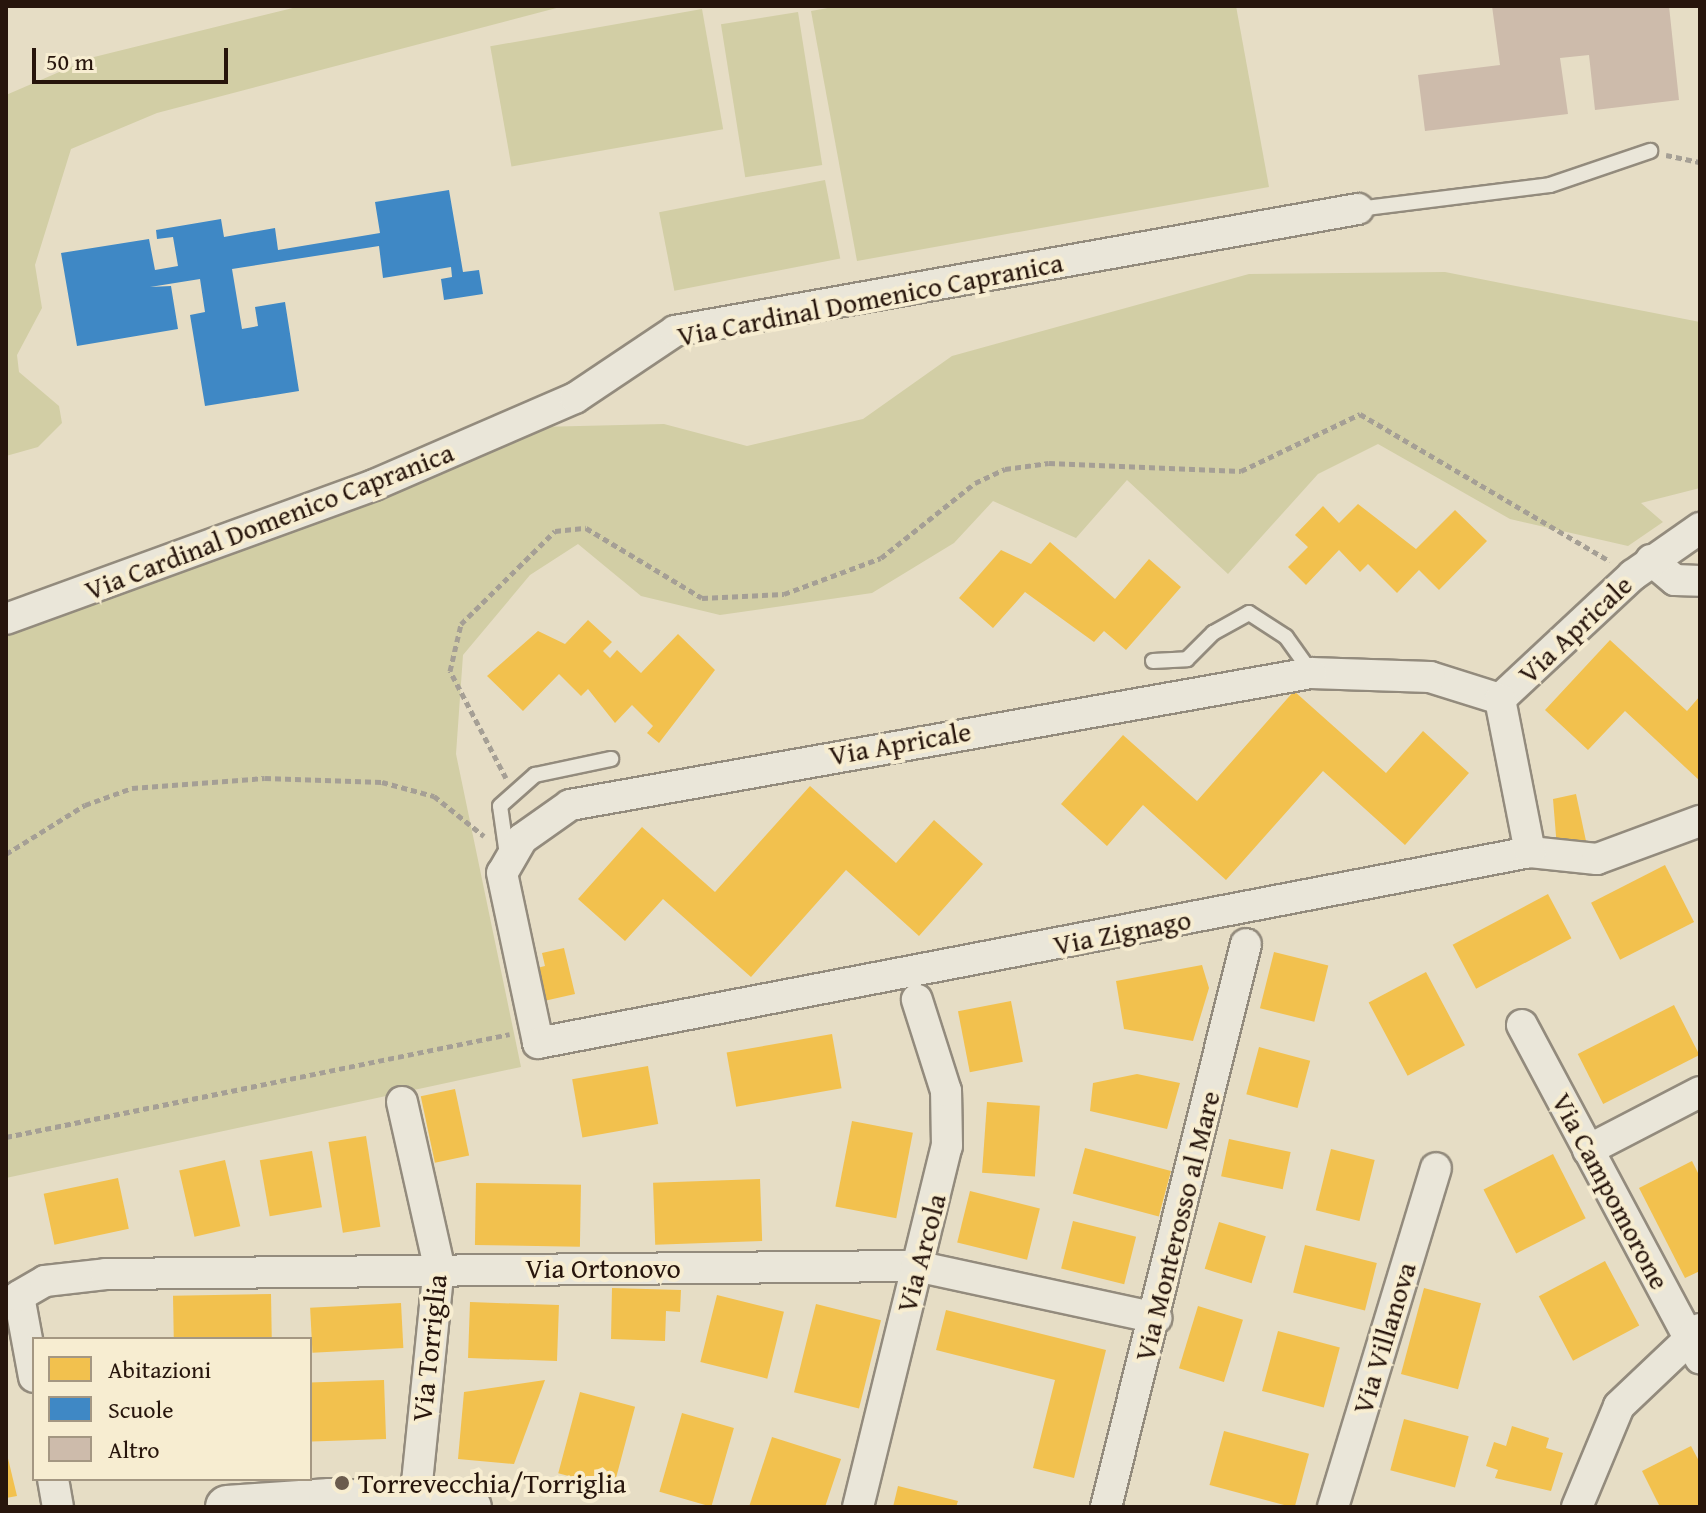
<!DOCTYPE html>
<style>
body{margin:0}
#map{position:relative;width:1706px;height:1513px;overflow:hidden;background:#e6ddc5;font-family:"Gentium Book Plus",serif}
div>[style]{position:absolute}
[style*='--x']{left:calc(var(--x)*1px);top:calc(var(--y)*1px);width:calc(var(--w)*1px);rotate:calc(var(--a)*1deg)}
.green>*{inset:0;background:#d2cea5;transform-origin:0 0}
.homes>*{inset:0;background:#f2c14e;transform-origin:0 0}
.schools>*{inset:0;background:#3f88c5}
.building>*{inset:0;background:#cdbbab}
.path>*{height:5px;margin-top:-2.5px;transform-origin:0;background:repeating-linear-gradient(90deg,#a59f95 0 6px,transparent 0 10px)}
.roads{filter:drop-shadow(2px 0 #938b7d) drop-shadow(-2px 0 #938b7d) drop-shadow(0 2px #938b7d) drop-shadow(0 -2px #938b7d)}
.service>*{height:14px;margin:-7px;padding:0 7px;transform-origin:7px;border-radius:7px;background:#eae6d9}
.minor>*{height:30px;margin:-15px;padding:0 15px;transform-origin:15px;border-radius:15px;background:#eae6d9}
.secondary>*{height:42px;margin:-21px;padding:0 21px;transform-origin:21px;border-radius:21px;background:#eae6d9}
.dots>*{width:22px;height:22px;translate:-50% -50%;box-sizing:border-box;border:4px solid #f7edd1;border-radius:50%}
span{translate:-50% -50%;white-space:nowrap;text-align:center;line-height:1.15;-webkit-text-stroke:8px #f7edd1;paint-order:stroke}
.street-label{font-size:28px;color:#27150c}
.poi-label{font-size:28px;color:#27150c}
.left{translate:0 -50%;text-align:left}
.frame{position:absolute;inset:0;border:8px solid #27150c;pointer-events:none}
.legend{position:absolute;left:32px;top:1337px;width:280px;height:144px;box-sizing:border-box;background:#f7edd1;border:2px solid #a49782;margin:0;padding:10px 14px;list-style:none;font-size:24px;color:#27150c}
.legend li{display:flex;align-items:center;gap:16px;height:40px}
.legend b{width:40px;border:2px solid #a49782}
.scale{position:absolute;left:32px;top:48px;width:196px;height:36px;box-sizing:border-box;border:4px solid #27150c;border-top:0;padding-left:10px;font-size:24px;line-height:28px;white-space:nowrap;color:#27150c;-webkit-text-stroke:6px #f7edd1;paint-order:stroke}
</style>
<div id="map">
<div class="green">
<i style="clip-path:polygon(301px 6px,564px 6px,157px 113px,71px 149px,35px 265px,42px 308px,17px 355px,19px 372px,59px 406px,62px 423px,38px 447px,6px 456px,6px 95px,94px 57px)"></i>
<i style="clip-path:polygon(839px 6px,1236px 6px,1269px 187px,857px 261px,811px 11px)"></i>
<i style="left:702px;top:9px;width:122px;height:215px;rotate:80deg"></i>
<i style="left:798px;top:12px;width:155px;height:78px;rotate:81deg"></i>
<i style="left:825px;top:180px;width:80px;height:169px;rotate:79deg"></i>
<i style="clip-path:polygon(1445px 272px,1700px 322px,1700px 488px,1641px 503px,1663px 522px,1628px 546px,1510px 519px,1378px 444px,1318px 474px,1228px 574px,1127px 480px,1076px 538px,993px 501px,954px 543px,872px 593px,720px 615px,641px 596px,578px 544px,530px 575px,463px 655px,456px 754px,521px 1067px,6px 1178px,6px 633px,537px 427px,664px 424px,747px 446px,863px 419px,952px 356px,1249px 274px)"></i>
</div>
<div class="homes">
<i style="clip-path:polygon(1358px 504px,1416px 549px,1455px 510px,1487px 541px,1439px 590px,1419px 570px,1397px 593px,1368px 564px,1360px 572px,1339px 550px,1306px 585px,1288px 567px,1308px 547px,1295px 535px,1323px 506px,1339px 523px)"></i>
<i style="clip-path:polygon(1050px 542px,1115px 599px,1149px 559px,1181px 587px,1126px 650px,1104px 631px,1094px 642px,1025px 592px,993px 628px,959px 598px,1001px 550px,1031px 564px)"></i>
<i style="clip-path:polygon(588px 620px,612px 642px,603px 651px,610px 658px,617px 650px,641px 673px,678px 634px,715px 670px,659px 743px,647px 733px,653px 726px,632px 705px,615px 723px,588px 689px,581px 696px,559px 674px,523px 711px,487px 676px,538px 631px,565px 644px)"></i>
<i style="clip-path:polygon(1610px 640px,1687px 711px,1700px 696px,1700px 781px,1625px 711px,1588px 750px,1545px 710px)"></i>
<i style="clip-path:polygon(1294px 691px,1386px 773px,1423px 731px,1469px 773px,1405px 845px,1323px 771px,1226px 880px,1143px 805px,1107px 846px,1061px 804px,1123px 735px,1197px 801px)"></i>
<i style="clip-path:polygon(810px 786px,896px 863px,934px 820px,983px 864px,919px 936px,846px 870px,751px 977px,663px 899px,625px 941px,578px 899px,642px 827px,715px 892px)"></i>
<i style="clip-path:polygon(1576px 794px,1586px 841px,1557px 848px,1553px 799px)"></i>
<i style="left:1665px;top:865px;width:64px;height:83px;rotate:63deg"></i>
<i style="left:1548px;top:894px;width:50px;height:108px;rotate:62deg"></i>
<i style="clip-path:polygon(564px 948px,575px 994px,544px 1001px,537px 968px,545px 966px,542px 953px)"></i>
<i style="left:1274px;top:952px;width:56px;height:58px;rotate:14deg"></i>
<i style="clip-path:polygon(1202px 965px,1209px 988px,1193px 1041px,1124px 1029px,1116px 981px)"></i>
<i style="left:1426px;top:972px;width:83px;height:65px;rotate:62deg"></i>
<i style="left:1011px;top:1001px;width:62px;height:54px;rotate:79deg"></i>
<i style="left:1674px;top:1005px;width:56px;height:108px;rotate:63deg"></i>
<i style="left:832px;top:1034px;width:55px;height:107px;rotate:80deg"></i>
<i style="left:1259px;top:1047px;width:53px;height:49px;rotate:15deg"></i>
<i style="left:648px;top:1066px;width:59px;height:77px;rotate:80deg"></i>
<i style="clip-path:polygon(1137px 1074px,1180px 1083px,1167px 1129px,1090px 1111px,1093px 1083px)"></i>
<i style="left:455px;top:1089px;width:68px;height:35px;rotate:78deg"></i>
<i style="left:987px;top:1102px;width:53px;height:71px;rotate:4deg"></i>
<i style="left:852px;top:1121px;width:62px;height:87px;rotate:11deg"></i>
<i style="left:366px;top:1136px;width:92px;height:38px;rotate:81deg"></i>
<i style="left:1229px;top:1139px;width:63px;height:38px;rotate:12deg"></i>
<i style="left:1085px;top:1148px;width:89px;height:47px;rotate:15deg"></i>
<i style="left:1331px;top:1149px;width:45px;height:63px;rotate:14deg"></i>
<i style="left:312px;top:1151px;width:57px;height:53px;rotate:80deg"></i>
<i style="left:1553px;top:1154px;width:72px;height:78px;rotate:63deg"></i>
<i style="left:225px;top:1160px;width:68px;height:47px;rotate:77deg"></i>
<i style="clip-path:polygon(1692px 1161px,1700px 1177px,1700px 1271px,1685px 1278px,1639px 1188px)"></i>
<i style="left:118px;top:1178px;width:52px;height:76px;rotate:78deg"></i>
<i style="left:760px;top:1179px;width:62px;height:107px;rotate:88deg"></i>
<i style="left:476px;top:1183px;width:105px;height:62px;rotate:1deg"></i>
<i style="left:970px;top:1191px;width:72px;height:53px;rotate:14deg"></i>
<i style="left:1073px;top:1221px;width:65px;height:49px;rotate:14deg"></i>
<i style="left:1219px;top:1222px;width:49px;height:49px;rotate:17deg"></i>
<i style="left:1305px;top:1245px;width:74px;height:49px;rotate:14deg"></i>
<i style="left:1605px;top:1261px;width:73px;height:75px;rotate:62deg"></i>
<i style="clip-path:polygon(612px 1288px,681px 1290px,680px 1312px,666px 1311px,665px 1341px,611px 1339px)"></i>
<i style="left:1424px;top:1288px;width:59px;height:89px;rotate:15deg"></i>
<i style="left:271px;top:1294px;width:45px;height:98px;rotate:89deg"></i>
<i style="left:717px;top:1295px;width:69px;height:69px;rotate:14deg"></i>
<i style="left:470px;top:1302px;width:89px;height:56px;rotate:2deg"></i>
<i style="left:401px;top:1303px;width:45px;height:91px;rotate:87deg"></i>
<i style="left:816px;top:1304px;width:67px;height:91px;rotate:14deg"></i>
<i style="left:1198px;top:1306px;width:47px;height:65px;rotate:17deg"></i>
<i style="clip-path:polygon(946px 1310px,1106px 1350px,1074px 1478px,1033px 1468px,1055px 1380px,936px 1350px)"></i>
<i style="left:1278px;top:1331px;width:64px;height:62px;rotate:15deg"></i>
<i style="left:384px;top:1380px;width:59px;height:74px;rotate:88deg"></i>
<i style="clip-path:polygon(545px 1380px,514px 1464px,458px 1459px,464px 1392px)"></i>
<i style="left:580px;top:1392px;width:57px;height:84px;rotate:15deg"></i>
<i style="left:682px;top:1413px;width:54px;height:82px;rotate:16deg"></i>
<i style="left:1404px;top:1419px;width:67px;height:53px;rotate:15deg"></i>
<i style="clip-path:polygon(1512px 1426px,1549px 1438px,1546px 1448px,1563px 1453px,1551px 1491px,1495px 1478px,1498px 1470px,1486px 1466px,1494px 1442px,1506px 1446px)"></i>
<i style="left:1224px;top:1431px;width:88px;height:56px;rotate:15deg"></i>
<i style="clip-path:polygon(772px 1437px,841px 1459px,825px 1507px,749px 1507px)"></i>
<i style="clip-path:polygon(1691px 1446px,1700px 1463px,1700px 1507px,1660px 1507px,1642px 1471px)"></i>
<i style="clip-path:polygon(6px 1450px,17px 1496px,6px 1498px)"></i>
<i style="clip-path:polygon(898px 1486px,958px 1501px,956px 1507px,893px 1507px)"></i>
</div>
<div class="schools">
<i style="clip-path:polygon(449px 190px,463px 272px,479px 270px,483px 294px,444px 300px,441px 279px,452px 277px,451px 267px,383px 278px,379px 246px,232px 269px,242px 329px,258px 326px,255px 307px,285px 302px,299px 391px,205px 406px,190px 315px,205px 312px,200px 279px,150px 287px,171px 286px,178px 329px,77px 346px,61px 253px,149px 239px,155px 270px,178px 266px,173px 237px,157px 239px,156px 230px,221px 219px,224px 237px,275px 228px,278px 250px,380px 233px,375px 202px)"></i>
</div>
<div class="building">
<i style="clip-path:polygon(1492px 6px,1669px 6px,1679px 100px,1595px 110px,1589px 55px,1560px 58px,1568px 114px,1425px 131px,1418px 75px,1500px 65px)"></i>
</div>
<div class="path">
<i style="--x:1666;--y:155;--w:35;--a:12"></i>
<i style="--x:506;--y:778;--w:121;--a:-117.6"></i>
<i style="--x:450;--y:671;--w:48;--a:-76.8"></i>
<i style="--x:461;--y:624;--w:132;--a:-44.7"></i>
<i style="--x:555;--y:531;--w:31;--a:-6"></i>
<i style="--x:586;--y:528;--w:135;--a:31.1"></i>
<i style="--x:702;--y:598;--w:82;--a:-2.8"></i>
<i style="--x:784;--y:594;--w:103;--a:-20.4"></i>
<i style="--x:881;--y:558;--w:120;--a:-38.6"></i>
<i style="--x:975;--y:483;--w:33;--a:-25"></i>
<i style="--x:1005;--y:469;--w:44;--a:-7.8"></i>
<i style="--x:1049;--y:463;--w:192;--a:2.4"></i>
<i style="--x:1241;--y:471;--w:132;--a:-25.6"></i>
<i style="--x:1360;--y:414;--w:290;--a:30.5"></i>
<i style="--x:6;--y:854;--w:93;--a:-31.8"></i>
<i style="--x:85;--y:805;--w:50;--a:-19.9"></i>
<i style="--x:132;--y:788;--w:133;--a:-4.3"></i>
<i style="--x:265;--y:778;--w:117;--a:2"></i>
<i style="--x:382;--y:782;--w:54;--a:15.1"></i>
<i style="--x:434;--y:796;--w:64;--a:38.7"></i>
<i style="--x:6;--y:1137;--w:514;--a:-11.55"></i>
</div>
<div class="roads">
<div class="service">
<i style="--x:1358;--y:209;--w:193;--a:-7.1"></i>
<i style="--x:1550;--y:185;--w:106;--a:-18.8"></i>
<i style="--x:1153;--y:661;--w:34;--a:-3"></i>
<i style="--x:1187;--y:659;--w:37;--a:-45"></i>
<i style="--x:1213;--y:633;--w:41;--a:-29.1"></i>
<i style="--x:1249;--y:613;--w:44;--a:33"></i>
<i style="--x:1286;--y:637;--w:43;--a:54.5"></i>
<i style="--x:507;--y:855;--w:49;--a:-98.1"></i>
<i style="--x:500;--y:806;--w:47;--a:-41.5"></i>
<i style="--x:535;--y:775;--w:78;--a:-11.9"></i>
</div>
<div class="minor">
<i style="--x:1651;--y:560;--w:31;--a:40"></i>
<i style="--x:1675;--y:580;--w:25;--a:2"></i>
<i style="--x:6;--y:619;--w:392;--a:-20"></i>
<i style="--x:374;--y:485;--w:219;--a:-23.4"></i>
<i style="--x:575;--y:398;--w:120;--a:-33.8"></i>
<i style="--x:675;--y:331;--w:694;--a:-10.13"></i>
<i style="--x:1500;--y:699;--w:73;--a:-162.6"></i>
<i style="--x:1430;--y:677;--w:119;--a:-178.1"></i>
<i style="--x:1311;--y:673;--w:753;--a:169.9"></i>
<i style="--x:570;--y:805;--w:59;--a:144.7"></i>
<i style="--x:522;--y:839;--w:39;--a:120"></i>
<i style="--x:502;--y:873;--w:174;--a:78"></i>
<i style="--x:538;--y:1043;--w:1010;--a:-10.9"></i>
<i style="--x:1530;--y:852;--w:67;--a:6"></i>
<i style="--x:1597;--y:859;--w:110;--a:-20.3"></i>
<i style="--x:1500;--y:699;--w:182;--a:-43"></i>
<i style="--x:1633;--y:575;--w:82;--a:-35"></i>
<i style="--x:1500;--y:699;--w:156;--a:78.9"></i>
<i style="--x:1522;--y:1025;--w:378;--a:61.9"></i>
<i style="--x:402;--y:1102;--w:168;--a:77.3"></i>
<i style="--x:439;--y:1266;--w:238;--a:95.8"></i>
<i style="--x:1588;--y:1150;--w:126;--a:-27.4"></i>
<i style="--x:34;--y:1377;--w:82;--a:-100.5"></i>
<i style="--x:19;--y:1296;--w:30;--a:-30"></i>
<i style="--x:45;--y:1281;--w:61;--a:-6.5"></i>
<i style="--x:106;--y:1274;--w:810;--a:-0.57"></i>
<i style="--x:916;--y:1266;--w:246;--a:12.2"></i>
<i style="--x:53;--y:1479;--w:28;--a:80"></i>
<i style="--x:858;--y:1507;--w:372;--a:-76.2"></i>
<i style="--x:947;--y:1146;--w:55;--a:-91"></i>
<i style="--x:946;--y:1091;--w:96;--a:-107.7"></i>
<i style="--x:1106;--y:1507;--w:580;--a:-76.04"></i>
<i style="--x:1333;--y:1507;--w:354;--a:-73.1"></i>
<i style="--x:1577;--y:1507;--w:109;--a:-67.4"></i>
<i style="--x:1619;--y:1406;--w:112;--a:-43.5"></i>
</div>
<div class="secondary">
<i style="--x:227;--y:1507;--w:103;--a:-3.9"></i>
<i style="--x:330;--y:1500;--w:140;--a:2.9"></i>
</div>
</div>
<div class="dots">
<i style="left:342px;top:1483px;background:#6a5b4d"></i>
</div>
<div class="street-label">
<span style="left:870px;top:299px;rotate:-11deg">Via Cardinal Domenico Capranica</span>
<span style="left:269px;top:521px;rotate:-21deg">Via Cardinal Domenico Capranica</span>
<span style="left:1575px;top:629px;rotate:-43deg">Via Apricale</span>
<span style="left:900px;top:743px;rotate:-10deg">Via Apricale</span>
<span style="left:1122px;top:932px;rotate:-11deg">Via Zignago</span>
<span style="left:1611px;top:1191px;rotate:62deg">Via Campomorone</span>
<span style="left:1177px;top:1226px;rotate:-76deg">Via Monterosso al Mare</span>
<span style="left:921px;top:1253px;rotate:-75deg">Via Arcola</span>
<span style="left:603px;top:1268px">Via Ortonovo</span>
<span style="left:1384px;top:1338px;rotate:-73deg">Via Villanova</span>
<span style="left:429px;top:1348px;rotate:-84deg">Via Torriglia</span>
</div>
<div class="poi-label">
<span class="left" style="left:358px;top:1483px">Torrevecchia/Torriglia</span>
</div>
<div class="frame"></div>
<ul class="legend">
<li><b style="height:22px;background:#f2c14e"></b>Abitazioni</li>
<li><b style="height:22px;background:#3f88c5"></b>Scuole</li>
<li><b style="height:22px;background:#cdbbab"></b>Altro</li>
</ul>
<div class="scale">50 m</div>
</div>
